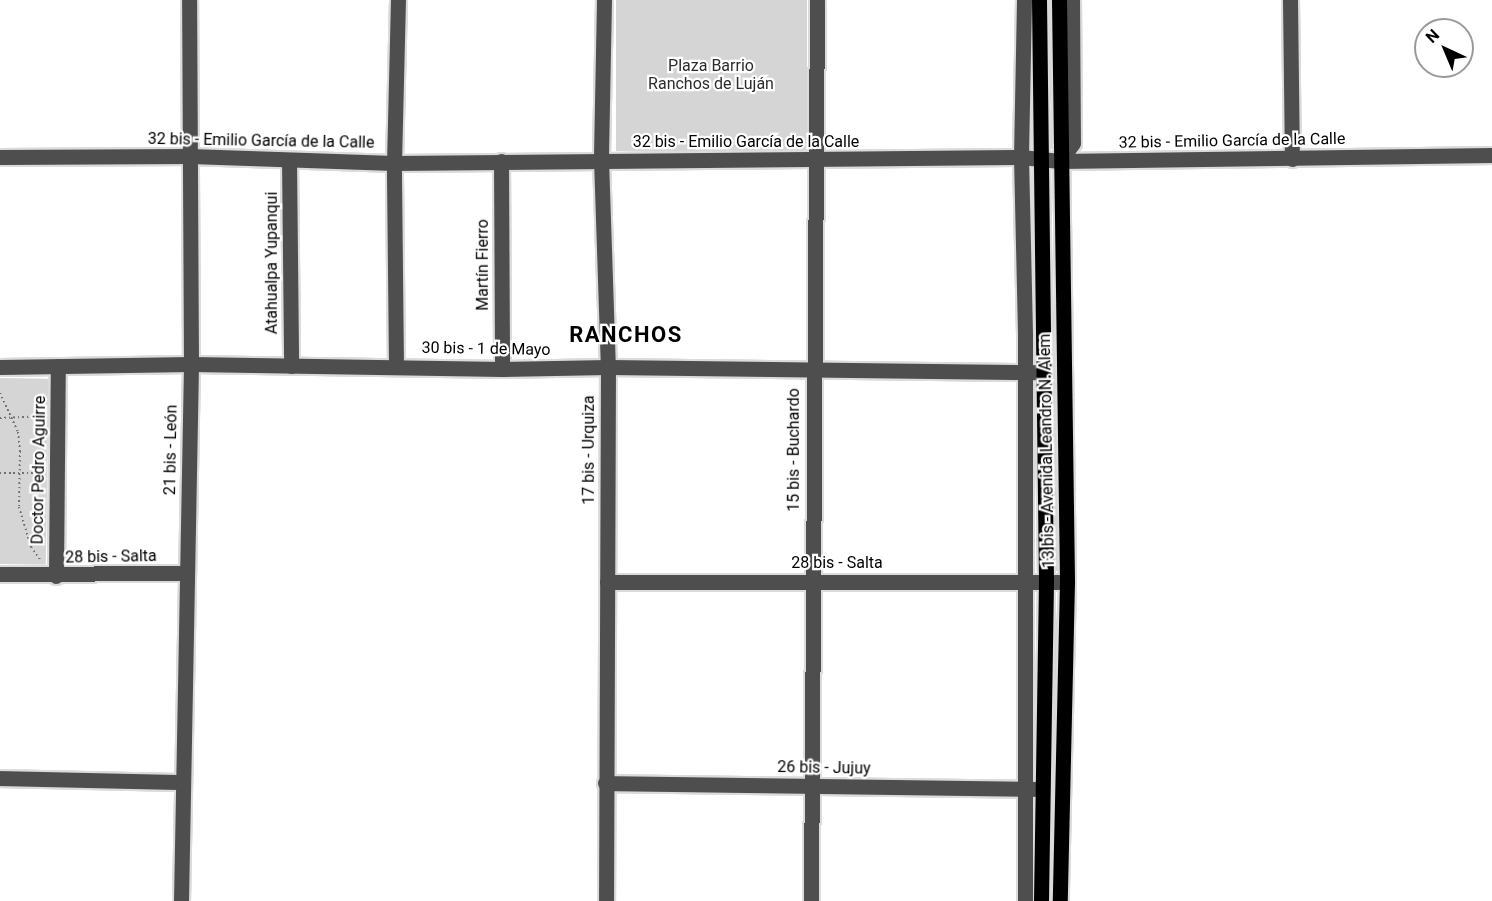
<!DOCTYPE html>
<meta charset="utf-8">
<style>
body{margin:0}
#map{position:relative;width:1492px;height:901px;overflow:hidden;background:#fff;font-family:Roboto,sans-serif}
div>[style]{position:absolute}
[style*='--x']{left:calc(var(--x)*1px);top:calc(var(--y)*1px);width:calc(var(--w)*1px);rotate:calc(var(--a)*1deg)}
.green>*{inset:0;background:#d5d5d5;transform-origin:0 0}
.path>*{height:2px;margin-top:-1px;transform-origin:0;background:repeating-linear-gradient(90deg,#707070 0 1.5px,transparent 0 4.5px)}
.roads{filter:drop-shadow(2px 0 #dbdbdb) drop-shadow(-2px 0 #dbdbdb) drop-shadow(0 2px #dbdbdb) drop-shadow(0 -2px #dbdbdb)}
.minor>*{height:15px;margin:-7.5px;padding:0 7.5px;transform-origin:7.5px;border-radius:7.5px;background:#4e4e4e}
.major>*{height:15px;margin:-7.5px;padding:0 7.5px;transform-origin:7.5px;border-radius:7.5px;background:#000}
span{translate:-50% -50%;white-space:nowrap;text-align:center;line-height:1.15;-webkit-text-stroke:4.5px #fff;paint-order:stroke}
.park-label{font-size:16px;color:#2c2c2c}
.street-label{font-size:16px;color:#000}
.district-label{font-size:22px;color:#000;font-weight:700;letter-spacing:1.5px}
.north{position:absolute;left:1414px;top:18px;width:60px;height:60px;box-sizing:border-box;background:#fff;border:2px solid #999;border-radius:50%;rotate:316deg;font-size:16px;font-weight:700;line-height:24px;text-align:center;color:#000}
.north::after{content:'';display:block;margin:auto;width:21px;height:27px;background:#000;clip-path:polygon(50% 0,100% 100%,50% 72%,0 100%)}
</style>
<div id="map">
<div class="green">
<i style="left:616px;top:0;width:191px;height:151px"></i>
<i style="clip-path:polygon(1047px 0,1054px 0,1054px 149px,1050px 149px,1051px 105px,1047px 82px)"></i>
<i style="clip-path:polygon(1046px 168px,1049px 168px,1049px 216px,1052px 232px,1060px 571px,1052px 571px)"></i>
<i style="left:0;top:378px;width:49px;height:186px;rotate:1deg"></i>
<i style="clip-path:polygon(1051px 589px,1055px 589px,1059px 660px,1056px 901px,1048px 901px)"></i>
</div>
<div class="path">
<i style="--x:0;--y:393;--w:43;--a:65.2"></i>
<i style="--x:18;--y:432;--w:19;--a:84"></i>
<i style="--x:20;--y:451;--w:56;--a:91"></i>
<i style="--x:19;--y:507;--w:42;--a:73.3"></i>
<i style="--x:31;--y:547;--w:17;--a:54"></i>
<i style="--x:0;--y:418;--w:45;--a:-2.5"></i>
<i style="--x:0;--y:473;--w:45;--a:0"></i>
</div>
<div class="roads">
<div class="minor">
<i style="--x:604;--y:0;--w:159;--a:91.1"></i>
<i style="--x:601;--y:159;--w:208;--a:88.1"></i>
<i style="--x:608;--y:367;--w:534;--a:90.21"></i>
<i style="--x:1024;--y:0;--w:157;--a:91.1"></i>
<i style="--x:1021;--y:157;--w:179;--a:88.7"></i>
<i style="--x:1025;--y:336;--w:565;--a:90"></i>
<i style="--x:1290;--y:0;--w:159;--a:89.3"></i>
<i style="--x:0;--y:157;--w:190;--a:-0.3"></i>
<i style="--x:190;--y:156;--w:204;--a:2"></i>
<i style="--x:394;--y:163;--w:627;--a:-0.55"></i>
<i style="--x:1021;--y:157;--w:39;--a:6"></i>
<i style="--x:1060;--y:161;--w:432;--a:-0.8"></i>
<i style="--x:289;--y:160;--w:206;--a:89.4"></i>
<i style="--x:501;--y:161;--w:208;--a:89.7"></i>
<i style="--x:1060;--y:161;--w:22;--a:-54"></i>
<i style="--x:1073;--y:143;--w:143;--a:-90.4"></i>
<i style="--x:396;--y:366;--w:203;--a:-90.6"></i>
<i style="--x:394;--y:163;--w:163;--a:-88.6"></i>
<i style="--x:0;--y:367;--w:191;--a:-0.9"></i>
<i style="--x:191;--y:364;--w:311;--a:0.9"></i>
<i style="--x:502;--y:369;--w:106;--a:-1.1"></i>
<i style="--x:608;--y:367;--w:435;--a:0.7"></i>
<i style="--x:0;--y:574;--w:186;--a:-0.3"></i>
<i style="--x:56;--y:576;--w:210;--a:-89.5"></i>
<i style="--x:607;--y:582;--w:460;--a:0"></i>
<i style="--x:0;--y:778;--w:181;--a:1.3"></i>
<i style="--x:605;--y:783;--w:429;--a:0.8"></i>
<i style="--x:181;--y:901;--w:537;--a:-88.93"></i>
<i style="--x:191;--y:364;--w:364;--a:-90.3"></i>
<i style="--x:811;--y:901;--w:901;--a:-89.62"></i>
</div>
<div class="major">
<i style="--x:1039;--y:0;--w:582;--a:89.31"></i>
<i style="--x:1046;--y:582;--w:319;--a:90.9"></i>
<i style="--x:1059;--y:0;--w:582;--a:89.21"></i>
<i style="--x:1067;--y:582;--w:319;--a:91.3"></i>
</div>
</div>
<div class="park-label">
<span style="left:711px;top:75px">Plaza Barrio<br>Ranchos de Luján</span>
</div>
<div class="street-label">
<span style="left:261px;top:141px;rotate:1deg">32 bis - Emilio García de la Calle</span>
<span style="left:1232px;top:141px;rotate:-1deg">32 bis - Emilio García de la Calle</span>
<span style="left:746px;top:142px">32 bis - Emilio García de la Calle</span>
<span style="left:272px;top:263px;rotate:-90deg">Atahualpa Yupanqui</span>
<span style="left:483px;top:265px;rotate:-90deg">Martín Fierro</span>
<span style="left:486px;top:349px;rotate:1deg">30 bis - 1 de Mayo</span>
<span style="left:171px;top:450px;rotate:-89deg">21 bis - León</span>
<span style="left:589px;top:450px;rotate:-90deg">17 bis - Urquiza</span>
<span style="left:794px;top:450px;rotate:-90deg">15 bis - Buchardo</span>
<span style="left:1047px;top:451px;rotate:-91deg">13 bis - Avenida Leandro N. Alem</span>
<span style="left:39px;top:470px;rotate:-89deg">Doctor Pedro Aguirre</span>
<span style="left:111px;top:557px;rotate:-1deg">28 bis - Salta</span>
<span style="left:837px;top:563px">28 bis - Salta</span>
<span style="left:824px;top:768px;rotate:1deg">26 bis - Jujuy</span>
</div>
<div class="district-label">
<span style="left:626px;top:335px">RANCHOS</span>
</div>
<div class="north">N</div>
</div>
